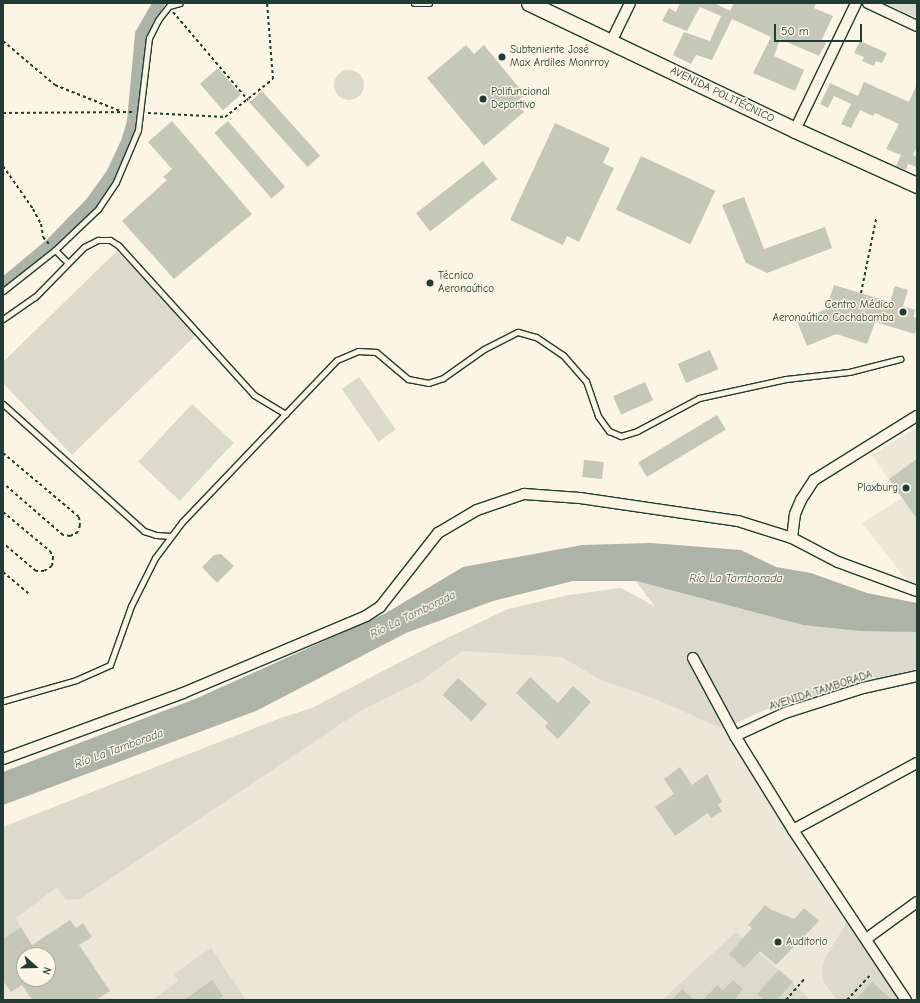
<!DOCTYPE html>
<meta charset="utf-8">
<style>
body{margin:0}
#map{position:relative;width:920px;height:1003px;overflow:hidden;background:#fcf5e5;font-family:"Comic Neue",sans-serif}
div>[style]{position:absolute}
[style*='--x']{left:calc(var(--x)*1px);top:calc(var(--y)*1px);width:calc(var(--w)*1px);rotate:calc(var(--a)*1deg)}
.built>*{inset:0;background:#ece7d8}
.green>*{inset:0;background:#dcdacc;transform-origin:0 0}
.round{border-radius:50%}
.water>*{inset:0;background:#aeb3a7}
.canal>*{height:12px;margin:-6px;padding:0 6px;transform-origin:6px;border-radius:6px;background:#aeb3a7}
.building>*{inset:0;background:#c5c7b9;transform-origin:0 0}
.path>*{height:2px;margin-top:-1px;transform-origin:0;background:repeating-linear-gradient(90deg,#1f3d34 0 3px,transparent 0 6px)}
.roads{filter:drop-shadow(1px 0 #1f3d34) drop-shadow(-1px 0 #1f3d34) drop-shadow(0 1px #1f3d34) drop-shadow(0 -1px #1f3d34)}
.service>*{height:5px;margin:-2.5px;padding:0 2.5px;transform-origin:2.5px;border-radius:2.5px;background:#fcf5e5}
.minor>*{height:10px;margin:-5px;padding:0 5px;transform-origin:5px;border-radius:5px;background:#fcf5e5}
.secondary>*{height:15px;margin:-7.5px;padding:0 7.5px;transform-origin:7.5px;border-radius:7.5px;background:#fcf5e5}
.dots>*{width:11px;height:11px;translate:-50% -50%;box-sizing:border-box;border:2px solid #fcf5e5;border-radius:50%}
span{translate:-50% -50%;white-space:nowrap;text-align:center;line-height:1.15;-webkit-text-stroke:3px #fcf5e5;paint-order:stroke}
.poi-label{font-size:11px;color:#1f3d34}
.left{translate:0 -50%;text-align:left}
.right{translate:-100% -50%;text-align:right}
.street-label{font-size:11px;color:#1f3d34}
.water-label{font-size:12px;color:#435a51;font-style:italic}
.frame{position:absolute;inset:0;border:4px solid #1f3d34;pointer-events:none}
.north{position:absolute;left:16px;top:947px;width:40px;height:40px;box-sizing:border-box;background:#fcf5e5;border:1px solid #a4ab9e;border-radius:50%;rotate:110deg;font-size:11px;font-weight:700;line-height:16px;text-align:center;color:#1f3d34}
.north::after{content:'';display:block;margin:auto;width:14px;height:18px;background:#1f3d34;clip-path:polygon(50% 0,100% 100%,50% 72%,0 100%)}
.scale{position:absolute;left:774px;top:24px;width:88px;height:18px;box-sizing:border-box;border:2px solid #1f3d34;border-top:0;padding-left:5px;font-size:12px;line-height:14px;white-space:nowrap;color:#1f3d34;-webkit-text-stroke:3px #fcf5e5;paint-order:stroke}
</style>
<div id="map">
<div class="built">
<i style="clip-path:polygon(917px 427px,917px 582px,908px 582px,862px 523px,902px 498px,872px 455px)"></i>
<i style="clip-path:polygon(evenodd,621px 588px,656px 607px,723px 729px,899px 1000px,3px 1000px,3px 827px,278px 719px,312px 708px,437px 643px,508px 609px,569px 595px,621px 588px,24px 955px,48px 955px,48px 979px,24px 979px,24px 955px)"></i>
</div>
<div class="green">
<i style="clip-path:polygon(883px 3px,917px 3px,917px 18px)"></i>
<i class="round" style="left:334px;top:70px;width:30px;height:30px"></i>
<i style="clip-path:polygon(117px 251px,197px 334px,72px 455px,3px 383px,3px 362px)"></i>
<i style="left:359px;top:377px;width:64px;height:21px;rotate:55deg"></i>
<i style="left:192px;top:404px;width:57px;height:79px;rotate:43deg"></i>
<i style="clip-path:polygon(636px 581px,803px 625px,917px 632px,917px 669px,765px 710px,723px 729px,658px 700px,599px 679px,562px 657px,462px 651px,421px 681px,360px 711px,80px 899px,66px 900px,57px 887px,16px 918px,21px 927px,3px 939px,3px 827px,278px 719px,312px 708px,437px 643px,508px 609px,569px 595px,621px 588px,655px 607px)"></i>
<i style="clip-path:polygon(848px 921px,899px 1000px,837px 1000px,824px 983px,822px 970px,826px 956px)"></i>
<i style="clip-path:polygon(736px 932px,811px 1000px,662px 1000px)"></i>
<i style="clip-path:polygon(211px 948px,246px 1000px,152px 1000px,178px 981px,174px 974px)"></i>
</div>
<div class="water">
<i style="clip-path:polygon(651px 543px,741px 550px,776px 567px,811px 573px,867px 593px,917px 603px,917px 632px,860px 631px,803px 625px,636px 581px,573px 581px,493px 601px,406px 633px,256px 711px,3px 805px,3px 772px,195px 699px,386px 613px,463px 567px,582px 545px)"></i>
</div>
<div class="canal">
<i style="--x:3;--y:284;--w:62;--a:-39.8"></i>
<i style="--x:51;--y:244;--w:57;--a:-45.7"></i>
<i style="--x:91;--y:203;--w:36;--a:-54"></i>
<i style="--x:112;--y:174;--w:38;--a:-65"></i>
<i style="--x:128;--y:139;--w:19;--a:-74"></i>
<i style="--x:133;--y:121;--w:87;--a:-84.7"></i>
<i style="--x:141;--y:34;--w:36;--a:-60"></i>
</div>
<div class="building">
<i style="clip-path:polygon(680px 3px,714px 3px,730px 11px,734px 3px,816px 3px,814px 8px,833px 16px,821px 41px,826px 43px,819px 56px,780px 39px,774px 56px,804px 70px,795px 91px,753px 73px,771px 37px,732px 19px,712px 60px,696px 55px,691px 64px,673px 55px,684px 32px,710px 41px,721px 16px,700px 7px,687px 31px,662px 21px,669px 8px,676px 12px)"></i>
<i style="clip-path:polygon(860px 41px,887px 53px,882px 63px,876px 61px,874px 66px,862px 61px,864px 57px,854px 53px)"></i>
<i style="clip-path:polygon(466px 45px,474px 54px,484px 45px,525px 95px,516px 102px,524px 112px,484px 146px,427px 78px)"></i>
<i style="left:218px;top:68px;width:35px;height:24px;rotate:49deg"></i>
<i style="clip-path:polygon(864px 82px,909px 102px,917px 84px,917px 146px,913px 155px,917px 157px,917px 167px,908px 164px,906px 170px,896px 166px,901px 155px,886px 149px,899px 124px,875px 113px,873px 116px,860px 110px,851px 128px,841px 124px,851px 104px,834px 96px,828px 108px,820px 104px,830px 83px,858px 96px)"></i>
<i style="left:262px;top:91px;width:87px;height:17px;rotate:48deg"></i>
<i style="clip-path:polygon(172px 121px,252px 214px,174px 279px,122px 221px,167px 180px,163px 177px,172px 169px,148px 142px)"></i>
<i style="left:228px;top:121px;width:87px;height:18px;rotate:49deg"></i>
<i style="clip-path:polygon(555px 123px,610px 148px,603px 163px,614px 168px,579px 242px,567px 236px,563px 245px,510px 220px)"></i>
<i style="left:641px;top:156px;width:82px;height:59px;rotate:25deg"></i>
<i style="left:483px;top:161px;width:23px;height:85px;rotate:52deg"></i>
<i style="clip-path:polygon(744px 197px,764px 249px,825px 227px,832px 248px,767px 273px,746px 263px,722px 205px)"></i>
<i style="clip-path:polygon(834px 285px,890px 302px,895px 286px,908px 290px,903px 306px,915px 310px,913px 317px,917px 318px,917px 326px,915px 334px,875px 322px,867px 344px,836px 334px,807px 346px,797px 321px,826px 309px)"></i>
<i style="left:710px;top:350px;width:21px;height:35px;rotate:67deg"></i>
<i style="left:645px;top:382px;width:20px;height:35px;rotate:66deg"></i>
<i style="left:717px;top:415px;width:17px;height:92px;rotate:59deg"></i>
<i style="clip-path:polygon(917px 459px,917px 519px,889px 479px)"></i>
<i style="left:584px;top:460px;width:20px;height:17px;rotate:6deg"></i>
<i style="clip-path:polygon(221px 554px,234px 566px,217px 583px,202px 567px,214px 555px)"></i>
<i style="clip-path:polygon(530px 677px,558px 703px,573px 686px,591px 702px,558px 739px,545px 727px,548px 723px,516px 693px)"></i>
<i style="left:458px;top:678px;width:39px;height:23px;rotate:42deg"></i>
<i style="clip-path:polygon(680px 767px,692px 785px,707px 774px,722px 802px,718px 805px,722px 811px,711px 818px,708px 813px,675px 836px,655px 807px,674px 794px,664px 779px)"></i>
<i style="clip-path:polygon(765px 905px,772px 910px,794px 919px,804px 908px,819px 921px,776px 965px,760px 951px,744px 968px,729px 954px,752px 928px,748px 925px)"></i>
<i style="clip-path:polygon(evenodd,70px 920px,76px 928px,83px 923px,92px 937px,79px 945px,110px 991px,96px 1000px,32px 1000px,22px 985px,11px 992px,3px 981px,3px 939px,21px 927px,32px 945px,70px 920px,24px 955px,48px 955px,48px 979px,24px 979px,24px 955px)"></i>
<i style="clip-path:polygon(779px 970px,793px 982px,777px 1000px,764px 1000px,757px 994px)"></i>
<i style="clip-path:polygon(212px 980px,223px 996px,218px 1000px,184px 1000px)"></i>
<i style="clip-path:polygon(733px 980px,743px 989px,734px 1000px,703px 1000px,717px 985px,723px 990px)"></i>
<i style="clip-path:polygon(872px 982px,892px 1000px,855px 1000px)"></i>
<i style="clip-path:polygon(682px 989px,695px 1000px,672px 1000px)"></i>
</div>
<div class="path">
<i style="--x:173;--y:12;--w:116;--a:49.6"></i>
<i style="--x:3;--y:41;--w:68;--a:40.2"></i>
<i style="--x:55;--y:85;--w:70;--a:21.8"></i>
<i style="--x:3;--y:113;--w:129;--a:-0.4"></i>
<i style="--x:148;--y:113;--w:77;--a:3"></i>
<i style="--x:225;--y:117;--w:61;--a:-38.4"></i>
<i style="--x:273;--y:79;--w:76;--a:-94.5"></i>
<i style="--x:3;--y:166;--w:52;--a:55.1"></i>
<i style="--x:33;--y:209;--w:17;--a:62"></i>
<i style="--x:41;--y:224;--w:13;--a:81"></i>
<i style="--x:43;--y:237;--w:11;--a:49"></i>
<i style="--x:861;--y:293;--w:76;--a:-78.5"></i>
<i style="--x:3;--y:453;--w:99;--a:40.1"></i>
<i style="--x:79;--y:517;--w:8;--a:83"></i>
<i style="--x:80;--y:525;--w:7;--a:106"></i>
<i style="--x:78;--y:532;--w:9;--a:153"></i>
<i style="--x:70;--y:536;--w:7;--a:-172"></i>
<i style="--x:63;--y:535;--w:79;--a:-139.1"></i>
<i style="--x:3;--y:512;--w:61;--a:39.7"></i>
<i style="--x:50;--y:551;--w:7;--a:63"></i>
<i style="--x:53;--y:557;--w:9;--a:96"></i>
<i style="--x:52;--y:566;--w:9;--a:148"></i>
<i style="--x:44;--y:571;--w:8;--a:180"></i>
<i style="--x:36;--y:571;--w:43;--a:-139.7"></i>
<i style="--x:3;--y:572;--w:35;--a:40"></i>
<i style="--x:786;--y:1000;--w:29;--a:-49"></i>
<i style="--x:847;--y:1000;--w:35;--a:-47"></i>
</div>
<div class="roads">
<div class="service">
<i style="--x:414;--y:3;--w:15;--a:0"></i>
<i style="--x:55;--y:250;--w:18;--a:45"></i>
<i style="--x:3;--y:291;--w:66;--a:-38.3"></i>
<i style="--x:55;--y:250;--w:59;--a:-43.6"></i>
<i style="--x:98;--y:209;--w:32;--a:-56"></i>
<i style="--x:116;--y:182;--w:56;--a:-67.1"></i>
<i style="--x:138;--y:130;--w:93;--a:-83.2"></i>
<i style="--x:149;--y:38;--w:20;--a:-63"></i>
<i style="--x:158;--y:20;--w:18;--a:-52"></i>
<i style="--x:169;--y:6;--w:11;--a:-15"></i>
<i style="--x:3;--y:319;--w:39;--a:-35"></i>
<i style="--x:35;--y:297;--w:70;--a:-45.6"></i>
<i style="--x:84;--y:247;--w:16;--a:-27"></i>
<i style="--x:98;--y:240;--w:12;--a:0"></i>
<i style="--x:110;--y:240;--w:9;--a:32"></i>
<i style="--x:118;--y:245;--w:202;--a:47.8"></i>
<i style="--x:254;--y:395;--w:37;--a:31"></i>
<i style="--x:3;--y:404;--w:190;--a:42"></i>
<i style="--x:144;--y:531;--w:13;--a:18"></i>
<i style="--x:156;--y:535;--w:15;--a:4"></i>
<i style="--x:3;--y:701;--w:76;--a:-16"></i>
<i style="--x:76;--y:680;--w:37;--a:-24"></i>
<i style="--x:110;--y:665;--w:63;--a:-70.4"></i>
<i style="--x:131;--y:606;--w:54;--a:-63.4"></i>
<i style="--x:155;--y:558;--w:45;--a:-53.1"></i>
<i style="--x:182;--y:522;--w:224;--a:-46.3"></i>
<i style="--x:337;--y:360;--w:23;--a:-23"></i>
<i style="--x:358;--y:351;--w:18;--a:3"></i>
<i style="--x:376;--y:352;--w:42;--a:40.2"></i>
<i style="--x:408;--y:379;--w:20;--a:11"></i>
<i style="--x:428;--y:383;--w:16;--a:-18"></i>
<i style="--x:443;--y:378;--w:50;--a:-35.3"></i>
<i style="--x:484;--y:349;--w:38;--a:-27"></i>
<i style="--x:518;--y:332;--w:19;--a:16"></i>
<i style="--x:536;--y:337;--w:32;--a:34"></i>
<i style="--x:563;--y:355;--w:35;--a:49"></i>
<i style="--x:586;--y:381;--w:37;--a:71"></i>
<i style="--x:598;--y:416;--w:19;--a:54"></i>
<i style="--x:609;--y:431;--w:13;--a:23"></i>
<i style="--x:621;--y:436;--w:17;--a:-17"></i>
<i style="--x:637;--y:431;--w:70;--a:-28"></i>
<i style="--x:699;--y:398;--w:89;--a:-12.3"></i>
<i style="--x:786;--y:379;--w:63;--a:-6.3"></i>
<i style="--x:849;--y:372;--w:53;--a:-14.3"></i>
</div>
<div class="minor">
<i style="--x:868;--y:3;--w:54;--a:25.1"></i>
<i style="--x:611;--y:42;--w:43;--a:-64"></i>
<i style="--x:795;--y:130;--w:141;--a:-64.3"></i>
<i style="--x:792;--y:538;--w:24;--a:-83"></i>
<i style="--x:795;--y:514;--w:15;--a:-67"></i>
<i style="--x:801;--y:500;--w:24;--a:-57"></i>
<i style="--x:814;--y:480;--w:121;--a:-31.9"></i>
<i style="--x:693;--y:658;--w:89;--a:61.7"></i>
<i style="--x:735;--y:736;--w:110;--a:58.3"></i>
<i style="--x:793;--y:830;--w:204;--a:56.4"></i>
<i style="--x:735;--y:736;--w:55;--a:-24.7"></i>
<i style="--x:785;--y:713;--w:82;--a:-17.8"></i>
<i style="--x:863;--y:688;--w:55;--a:-12.5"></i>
<i style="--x:3;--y:759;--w:192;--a:-20.1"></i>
<i style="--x:183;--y:693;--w:199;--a:-22.8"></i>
<i style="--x:366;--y:616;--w:17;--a:-33"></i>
<i style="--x:380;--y:607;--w:94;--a:-51.9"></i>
<i style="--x:438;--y:533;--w:45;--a:-30.5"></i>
<i style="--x:477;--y:510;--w:50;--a:-18.8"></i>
<i style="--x:524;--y:494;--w:56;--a:4.1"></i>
<i style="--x:580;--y:498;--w:160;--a:8.3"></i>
<i style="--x:738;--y:521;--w:57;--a:17.5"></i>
<i style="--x:792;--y:538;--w:52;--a:27.6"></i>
<i style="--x:838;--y:562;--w:84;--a:20.2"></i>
<i style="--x:793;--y:830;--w:141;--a:-28.4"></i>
<i style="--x:866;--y:939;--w:63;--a:-36"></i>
</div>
<div class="secondary">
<i style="--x:529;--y:3;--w:295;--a:25.5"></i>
<i style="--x:795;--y:130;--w:134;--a:24.3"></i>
</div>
</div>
<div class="dots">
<i style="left:502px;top:57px;background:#1f3d34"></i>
<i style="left:483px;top:99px;background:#1f3d34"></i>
<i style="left:430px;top:283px;background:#1f3d34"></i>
<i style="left:903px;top:312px;background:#1f3d34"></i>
<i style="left:906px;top:488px;background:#1f3d34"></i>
<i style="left:778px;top:942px;background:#1f3d34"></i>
</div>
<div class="poi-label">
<span class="left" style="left:510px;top:57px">Subteniente José<br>Max Ardiles Monrroy</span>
<span class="left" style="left:491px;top:99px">Polifuncional<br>Deportivo</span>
<span class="left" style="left:438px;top:283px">Técnico<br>Aeronaútico</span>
<span class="right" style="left:894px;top:312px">Centro Médico<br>Aeronaútico Cochabamba</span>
<span class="right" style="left:898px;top:488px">Plaxburg</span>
<span class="left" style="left:786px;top:942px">Auditorio</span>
</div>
<div class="street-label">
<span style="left:722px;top:95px;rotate:26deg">AVENIDA POLITÉCNICO</span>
<span style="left:821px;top:691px;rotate:-18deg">AVENIDA TAMBORADA</span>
</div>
<div class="water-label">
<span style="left:736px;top:579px">Río La Tamborada</span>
<span style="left:413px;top:615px;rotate:-26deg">Río La Tamborada</span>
<span style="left:119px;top:749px;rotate:-20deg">Río La Tamborada</span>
</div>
<div class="frame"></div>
<div class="north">N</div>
<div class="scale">50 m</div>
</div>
